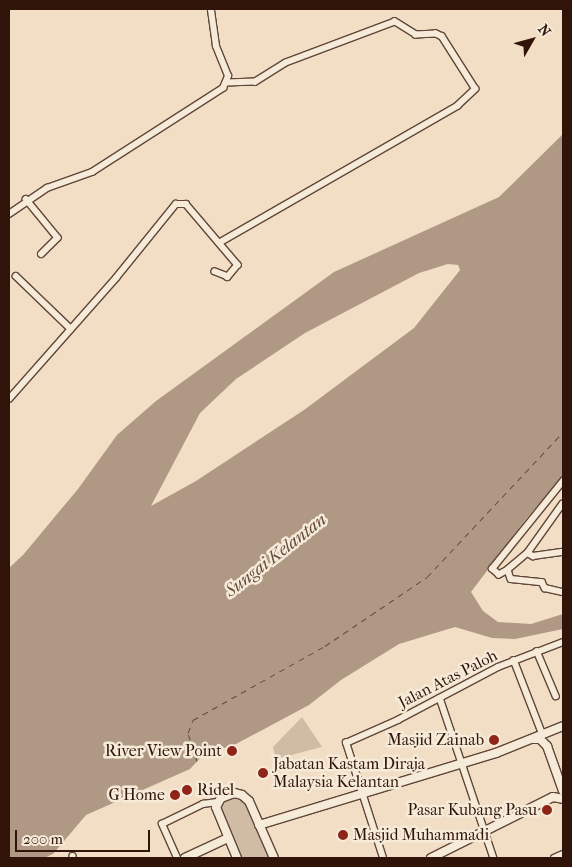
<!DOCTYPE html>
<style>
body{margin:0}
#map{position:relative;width:572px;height:867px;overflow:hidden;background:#f1dec5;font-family:"IM FELL French Canon",serif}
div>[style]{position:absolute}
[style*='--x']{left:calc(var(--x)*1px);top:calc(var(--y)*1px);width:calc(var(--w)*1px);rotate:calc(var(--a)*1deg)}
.green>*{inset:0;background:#d0bca5}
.water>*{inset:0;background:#af9985}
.pier>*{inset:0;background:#f1dec5}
.ferry>*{height:1px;margin-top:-0.5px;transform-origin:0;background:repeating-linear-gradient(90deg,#63493b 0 6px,transparent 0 11px)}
.roads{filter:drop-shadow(1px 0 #604638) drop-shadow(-1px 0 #604638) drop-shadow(0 1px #604638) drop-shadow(0 -1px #604638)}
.street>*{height:5.5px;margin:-2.75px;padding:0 2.75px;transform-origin:2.75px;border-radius:2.75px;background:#f6ead9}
.secondary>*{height:8px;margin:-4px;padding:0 4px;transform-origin:4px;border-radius:4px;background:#f6ead9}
.dots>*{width:14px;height:14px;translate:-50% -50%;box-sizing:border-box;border:2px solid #f6ead9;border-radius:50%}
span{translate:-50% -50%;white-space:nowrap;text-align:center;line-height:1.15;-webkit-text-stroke:5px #f6ead9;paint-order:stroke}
.street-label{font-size:16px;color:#301409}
.poi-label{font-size:16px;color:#301409}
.right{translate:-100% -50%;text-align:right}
.left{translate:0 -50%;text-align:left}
.water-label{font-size:18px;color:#63493b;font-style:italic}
.frame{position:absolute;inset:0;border:10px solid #301409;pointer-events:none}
.north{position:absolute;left:507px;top:15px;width:50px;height:50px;-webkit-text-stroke:4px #f6ead9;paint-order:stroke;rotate:52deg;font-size:14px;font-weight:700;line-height:20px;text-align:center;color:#301409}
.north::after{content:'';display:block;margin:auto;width:18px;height:22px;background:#301409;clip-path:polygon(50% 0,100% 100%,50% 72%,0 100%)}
.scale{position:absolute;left:15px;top:830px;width:135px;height:22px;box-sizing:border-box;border:2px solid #301409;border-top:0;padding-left:6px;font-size:15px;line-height:18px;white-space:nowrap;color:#301409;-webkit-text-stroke:4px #f6ead9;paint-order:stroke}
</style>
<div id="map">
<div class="green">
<i style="clip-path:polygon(302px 717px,322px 747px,276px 759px,273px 747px)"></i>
<i style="clip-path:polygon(237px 797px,245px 803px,269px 858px,241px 858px,221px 809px,226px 801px)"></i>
</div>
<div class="water">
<i style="clip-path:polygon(evenodd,563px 134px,563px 476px,526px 519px,471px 592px,483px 611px,498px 622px,531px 624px,563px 614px,563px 629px,515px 639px,492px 638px,455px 627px,399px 644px,341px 680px,309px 705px,236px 744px,208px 755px,206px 752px,190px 769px,86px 815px,53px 854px,44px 858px,9px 858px,9px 568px,23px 555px,78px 489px,117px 435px,156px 401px,334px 272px,499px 197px,563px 134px,448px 264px,458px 265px,460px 270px,414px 328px,304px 410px,196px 481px,151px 506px,200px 413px,236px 379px,305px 333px,419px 273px,448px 264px)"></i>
</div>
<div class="pier">
<i style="clip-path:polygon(227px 747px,228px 749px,209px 758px,204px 756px,197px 764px,202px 754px,206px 752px,208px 755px)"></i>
</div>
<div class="ferry">
<i style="--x:197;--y:761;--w:29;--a:-108"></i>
<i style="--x:188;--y:733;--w:14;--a:-69"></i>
<i style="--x:193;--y:720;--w:151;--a:-29.3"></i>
<i style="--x:325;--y:646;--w:123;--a:-34.1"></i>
<i style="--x:427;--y:577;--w:199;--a:-46.8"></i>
</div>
<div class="roads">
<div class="street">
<i style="--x:26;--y:199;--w:50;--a:50.6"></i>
<i style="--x:58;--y:238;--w:23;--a:135"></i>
<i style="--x:9;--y:214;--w:46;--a:-34.4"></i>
<i style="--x:47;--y:188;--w:48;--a:-19.6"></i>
<i style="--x:92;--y:172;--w:156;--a:-32.7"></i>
<i style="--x:223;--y:88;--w:13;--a:-67"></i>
<i style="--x:228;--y:76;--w:32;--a:-112"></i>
<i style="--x:216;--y:46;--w:37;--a:-98"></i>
<i style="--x:219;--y:243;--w:275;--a:-29.9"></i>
<i style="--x:457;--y:106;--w:25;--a:-43"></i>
<i style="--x:475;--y:89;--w:62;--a:-122.4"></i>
<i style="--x:442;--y:37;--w:7;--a:-153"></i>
<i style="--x:436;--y:34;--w:20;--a:177"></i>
<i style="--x:416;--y:35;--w:25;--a:-148"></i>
<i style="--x:395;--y:22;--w:116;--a:159.4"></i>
<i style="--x:286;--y:63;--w:36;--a:148"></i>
<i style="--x:255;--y:82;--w:28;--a:178"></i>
<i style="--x:16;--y:276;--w:76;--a:43.9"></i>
<i style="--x:9;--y:399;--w:162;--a:-48.5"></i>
<i style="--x:116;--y:278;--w:95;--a:-51"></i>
<i style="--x:176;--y:204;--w:10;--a:0"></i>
<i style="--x:186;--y:204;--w:80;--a:49.6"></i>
<i style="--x:238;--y:265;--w:16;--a:130"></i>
<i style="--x:228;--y:277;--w:14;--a:-159"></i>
<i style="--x:563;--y:504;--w:60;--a:125.5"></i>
<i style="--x:528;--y:553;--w:6;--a:31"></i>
<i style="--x:533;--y:556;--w:30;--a:-8"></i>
<i style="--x:528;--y:553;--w:26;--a:140"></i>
<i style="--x:508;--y:570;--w:9;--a:72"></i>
<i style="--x:511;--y:579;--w:31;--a:6"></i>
<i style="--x:542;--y:582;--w:7;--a:63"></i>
<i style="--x:545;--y:588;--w:18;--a:13"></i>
<i style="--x:508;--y:570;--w:10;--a:151"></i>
<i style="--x:499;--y:575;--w:9;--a:-139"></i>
<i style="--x:492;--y:569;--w:113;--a:-51.1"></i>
<i style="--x:537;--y:651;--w:49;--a:67.1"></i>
<i style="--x:514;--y:660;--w:80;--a:68.9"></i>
<i style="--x:440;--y:698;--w:169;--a:71.4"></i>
<i style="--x:73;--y:856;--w:2;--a:90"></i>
<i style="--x:177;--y:858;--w:37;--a:-114"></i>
<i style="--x:162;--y:824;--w:46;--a:-26"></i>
<i style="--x:203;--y:804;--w:14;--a:-8"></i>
<i style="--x:383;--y:858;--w:121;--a:-107.8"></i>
<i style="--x:346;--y:743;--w:57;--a:-23.9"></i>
<i style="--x:398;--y:720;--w:113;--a:-27.9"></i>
<i style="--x:498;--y:667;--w:70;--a:-21"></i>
<i style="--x:554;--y:858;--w:10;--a:-24"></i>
</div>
<div class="secondary">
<i style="--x:534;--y:739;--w:6;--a:0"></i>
<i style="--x:540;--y:739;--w:10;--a:45"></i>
<i style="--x:547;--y:746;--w:48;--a:70.4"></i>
<i style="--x:259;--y:825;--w:248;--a:-16.9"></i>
<i style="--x:496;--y:753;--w:72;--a:-21.9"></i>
<i style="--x:185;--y:858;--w:47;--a:-24.9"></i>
<i style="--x:237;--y:858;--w:55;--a:-112.4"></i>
<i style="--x:216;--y:807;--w:10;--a:-61"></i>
<i style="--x:221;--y:798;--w:14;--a:-21"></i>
<i style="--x:234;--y:793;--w:8;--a:14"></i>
<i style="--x:242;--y:795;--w:9;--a:41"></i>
<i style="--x:249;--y:801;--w:62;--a:66.3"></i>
<i style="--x:431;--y:858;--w:136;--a:-26.6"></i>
<i style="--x:553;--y:797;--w:10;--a:11"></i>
</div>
</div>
<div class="dots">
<i style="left:494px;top:740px;background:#8f2418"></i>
<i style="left:232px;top:751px;background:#8f2418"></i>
<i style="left:263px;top:773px;background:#8f2418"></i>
<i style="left:187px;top:790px;background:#8f2418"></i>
<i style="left:175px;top:795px;background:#8f2418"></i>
<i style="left:547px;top:810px;background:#8f2418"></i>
<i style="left:343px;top:835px;background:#8f2418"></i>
</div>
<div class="street-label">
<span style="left:448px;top:679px;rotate:-27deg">Jalan Atas Paloh</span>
</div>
<div class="poi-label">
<span class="right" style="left:484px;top:740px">Masjid Zainab</span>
<span class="right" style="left:222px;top:751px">River View Point</span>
<span class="left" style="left:273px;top:773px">Jabatan Kastam Diraja<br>Malaysia Kelantan</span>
<span class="left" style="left:197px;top:790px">Ridel</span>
<span class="right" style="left:165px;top:795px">G Home</span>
<span class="right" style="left:537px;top:810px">Pasar Kubang Pasu</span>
<span class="left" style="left:353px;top:835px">Masjid Muhammadi</span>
</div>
<div class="water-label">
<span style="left:276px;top:556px;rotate:-38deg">Sungai Kelantan</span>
</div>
<div class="frame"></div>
<div class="north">N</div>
<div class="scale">200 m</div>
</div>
